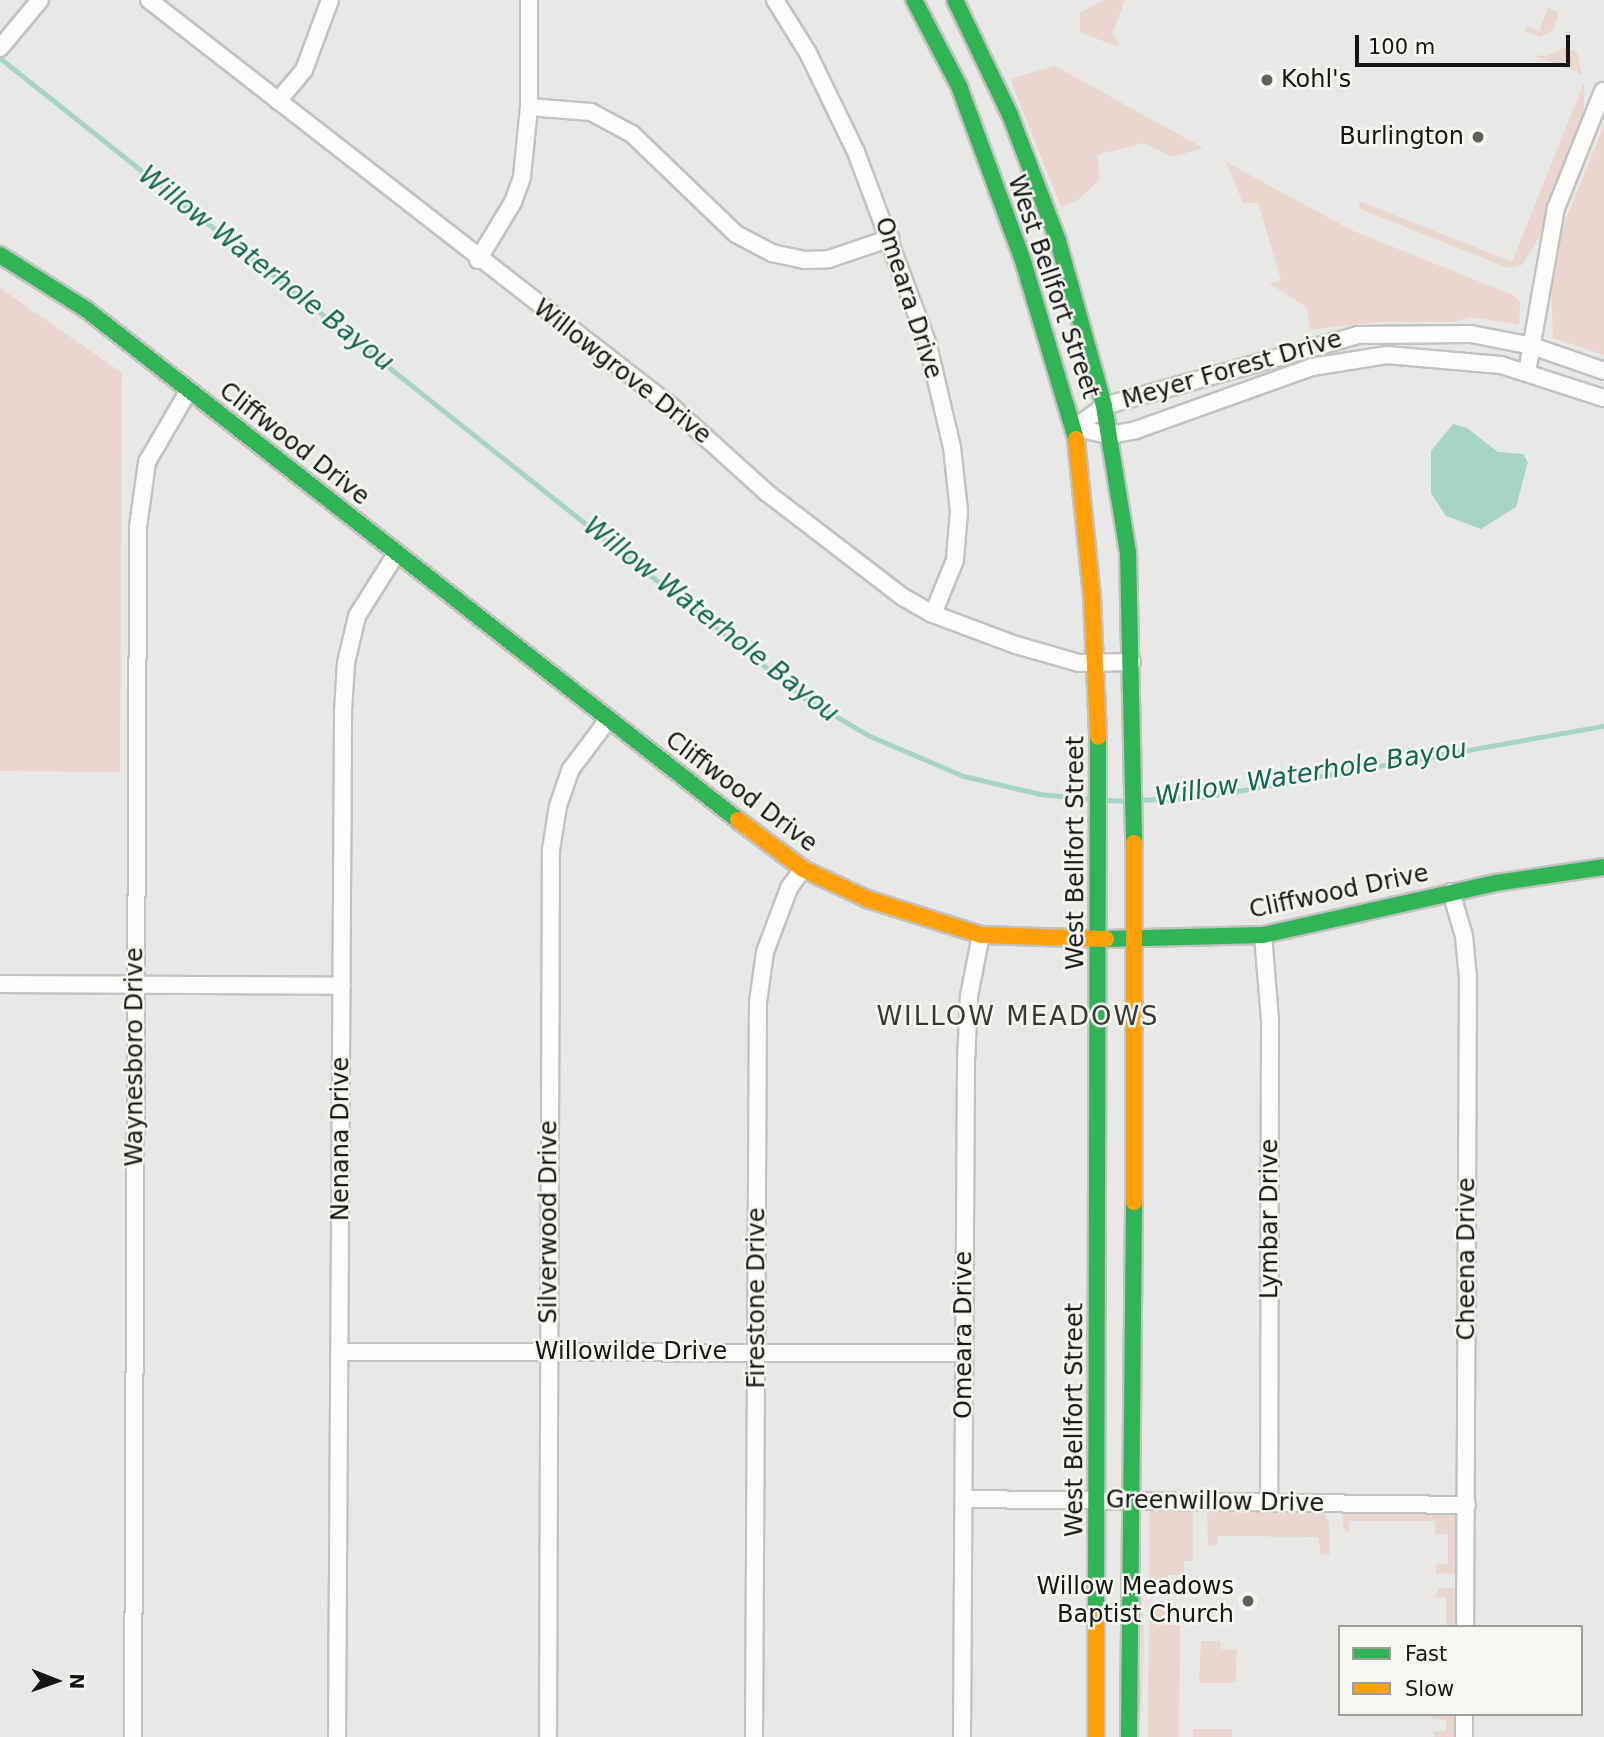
<!DOCTYPE html>
<style>
body{margin:0}
#map{position:relative;width:1604px;height:1737px;overflow:hidden;background:#e8e8e6;font-family:"DejaVu Sans",sans-serif}
div>[style]{position:absolute}
[style*='--x']{left:calc(var(--x)*1px);top:calc(var(--y)*1px);width:calc(var(--w)*1px);rotate:calc(var(--a)*1deg)}
.green>*{inset:0;background:#ead6cf;transform-origin:0 0}
.water>*{inset:0;background:#a6d5c7}
.stream>*{height:4.5px;margin:-2.25px;padding:0 2.25px;transform-origin:2.25px;border-radius:2.25px;background:#a6d5c7}
.roads{filter:drop-shadow(2px 0 #c2c2c0) drop-shadow(-2px 0 #c2c2c0) drop-shadow(0 2px #c2c2c0) drop-shadow(0 -2px #c2c2c0)}
.street>*{height:16px;margin:-8px;padding:0 8px;transform-origin:8px;border-radius:8px;background:#fcfcfb}
.fast>*{height:16px;margin:-8px;padding:0 8px;transform-origin:8px;border-radius:8px;background:#30b455}
.slow>*{height:16px;margin:-8px;padding:0 8px;transform-origin:8px;border-radius:8px;background:#ff9f0a}
.dots>*{width:19px;height:19px;translate:-50% -50%;box-sizing:border-box;border:4px solid #f6f6f2;border-radius:50%}
span{translate:-50% -50%;white-space:nowrap;text-align:center;line-height:1.15;-webkit-text-stroke:5px #f6f6f2;paint-order:stroke}
.poi-label{font-size:24px;color:#151514}
.left{translate:0 -50%;text-align:left}
.right{translate:-100% -50%;text-align:right}
.street-label{font-size:24px;color:#151514}
.water-label{font-size:26px;color:#0e6654;font-style:italic}
.neighbourhood-label{font-size:26px;color:#383835;letter-spacing:2px}
.legend{position:absolute;left:1338px;top:1625px;width:245px;height:91px;box-sizing:border-box;background:#f6f6f2;border:2px solid #9c9c99;margin:0;padding:9px 12px;list-style:none;font-size:21px;color:#151514}
.legend li{display:flex;align-items:center;gap:14px;height:35px}
.legend b{width:35px;border:2px solid #9c9c99}
.north{position:absolute;left:21px;top:1646px;width:70px;height:70px;-webkit-text-stroke:5px #f6f6f2;paint-order:stroke;rotate:91deg;font-size:19px;font-weight:700;line-height:28px;text-align:center;color:#151514}
.north::after{content:'';display:block;margin:auto;width:24px;height:32px;background:#151514;clip-path:polygon(50% 0,100% 100%,50% 72%,0 100%)}
.scale{position:absolute;left:1355px;top:35px;width:215px;height:32px;box-sizing:border-box;border:4px solid #151514;border-top:0;padding-left:9px;font-size:21px;line-height:24px;white-space:nowrap;color:#151514;-webkit-text-stroke:5px #f6f6f2;paint-order:stroke}
</style>
<div id="map">
<div class="green">
<i style="clip-path:polygon(1104px 0,1125px 0,1112px 34px,1121px 44px,1115px 46px,1080px 32px,1080px 13px)"></i>
<i style="clip-path:polygon(1548px 8px,1559px 13px,1553px 30px,1541px 37px,1525px 31px,1527px 26px,1539px 31px)"></i>
<i style="clip-path:polygon(1565px 47px,1577px 53px,1582px 74px,1532px 55px,1547px 56px)"></i>
<i style="clip-path:polygon(1055px 66px,1203px 148px,1172px 157px,1144px 143px,1097px 155px,1100px 179px,1078px 200px,1061px 207px,1010px 79px)"></i>
<i style="clip-path:polygon(1584px 83px,1584px 125px,1539px 238px,1522px 265px,1508px 268px,1360px 209px,1359px 201px,1512px 262px)"></i>
<i style="clip-path:polygon(1604px 125px,1604px 355px,1553px 338px,1551px 285px,1560px 234px)"></i>
<i style="clip-path:polygon(1226px 162px,1351px 230px,1513px 295px,1520px 302px,1519px 325px,1470px 317px,1455px 322px,1375px 322px,1310px 330px,1306px 307px,1269px 283px,1281px 280px,1258px 203px,1243px 203px)"></i>
<i style="clip-path:polygon(0 288px,122px 373px,120px 772px,0 771px)"></i>
<i style="clip-path:polygon(1153px 1507px,1193px 1508px,1193px 1561px,1184px 1561px,1184px 1575px,1168px 1575px,1167px 1594px,1149px 1594px,1149px 1512px)"></i>
<i style="clip-path:polygon(1207px 1508px,1321px 1508px,1329px 1522px,1330px 1554px,1321px 1555px,1318px 1537px,1218px 1536px,1217px 1546px,1208px 1546px)"></i>
<i style="clip-path:polygon(1456px 1510px,1455px 1574px,1436px 1573px,1436px 1564px,1448px 1564px,1448px 1534px,1435px 1534px,1435px 1521px,1349px 1521px,1349px 1532px,1343px 1530px,1343px 1511px)"></i>
<i style="clip-path:polygon(1141px 1567px,1144px 1648px,1140px 1737px)"></i>
<i style="clip-path:polygon(1439px 1588px,1458px 1588px,1458px 1627px,1446px 1627px,1446px 1597px,1435px 1597px)"></i>
<i style="clip-path:polygon(1149px 1605px,1167px 1605px,1166px 1623px,1180px 1624px,1179px 1737px,1148px 1737px)"></i>
<i style="clip-path:polygon(1201px 1641px,1220px 1641px,1221px 1649px,1237px 1650px,1236px 1683px,1199px 1683px)"></i>
<i style="clip-path:polygon(1434px 1714px,1456px 1714px,1456px 1737px,1435px 1737px,1432px 1732px,1446px 1731px,1446px 1720px,1432px 1719px)"></i>
<i style="left:1193px;top:1729px;width:39px;height:8px"></i>
</div>
<div class="water">
<i style="clip-path:polygon(1453px 424px,1467px 428px,1498px 452px,1523px 454px,1528px 462px,1516px 507px,1481px 529px,1446px 516px,1431px 493px,1431px 451px)"></i>
</div>
<div class="stream">
<i style="--x:0;--y:58;--w:1028;--a:38.49"></i>
<i style="--x:805;--y:698;--w:75;--a:30.3"></i>
<i style="--x:870;--y:736;--w:102;--a:23.1"></i>
<i style="--x:964;--y:776;--w:78;--a:13.3"></i>
<i style="--x:1040;--y:794;--w:52;--a:5.5"></i>
<i style="--x:1104;--y:800;--w:23;--a:2"></i>
<i style="--x:1139;--y:800;--w:65;--a:-2.6"></i>
<i style="--x:1204;--y:797;--w:406;--a:-10.1"></i>
</div>
<div class="roads">
<div class="street">
<i style="--x:149;--y:0;--w:663;--a:37.89"></i>
<i style="--x:672;--y:407;--w:127;--a:42.1"></i>
<i style="--x:766;--y:492;--w:173;--a:37.5"></i>
<i style="--x:903;--y:597;--w:34;--a:30"></i>
<i style="--x:933;--y:614;--w:89;--a:20.5"></i>
<i style="--x:1016;--y:645;--w:66;--a:15.9"></i>
<i style="--x:1079;--y:663;--w:53;--a:-1.1"></i>
<i style="--x:775;--y:0;--w:62;--a:58.1"></i>
<i style="--x:808;--y:53;--w:110;--a:64.1"></i>
<i style="--x:856;--y:152;--w:206;--a:69.5"></i>
<i style="--x:928;--y:345;--w:105;--a:76.8"></i>
<i style="--x:952;--y:447;--w:64;--a:83.8"></i>
<i style="--x:959;--y:511;--w:49;--a:94.7"></i>
<i style="--x:955;--y:560;--w:58;--a:112.2"></i>
<i style="--x:0;--y:48;--w:62;--a:-50.2"></i>
<i style="--x:278;--y:101;--w:40;--a:-50"></i>
<i style="--x:304;--y:70;--w:75;--a:-69.6"></i>
<i style="--x:529;--y:107;--w:62;--a:4.6"></i>
<i style="--x:591;--y:112;--w:47;--a:28.2"></i>
<i style="--x:632;--y:134;--w:144;--a:43.9"></i>
<i style="--x:736;--y:234;--w:41;--a:27.8"></i>
<i style="--x:772;--y:253;--w:34;--a:12"></i>
<i style="--x:805;--y:260;--w:24;--a:-2"></i>
<i style="--x:829;--y:259;--w:65;--a:-18.7"></i>
<i style="--x:478;--y:260;--w:68;--a:-58.9"></i>
<i style="--x:513;--y:202;--w:27;--a:-70"></i>
<i style="--x:522;--y:177;--w:70;--a:-84.3"></i>
<i style="--x:529;--y:107;--w:107;--a:-90"></i>
<i style="--x:1527;--y:372;--w:167;--a:-80"></i>
<i style="--x:1556;--y:208;--w:126;--a:-68.1"></i>
<i style="--x:1075;--y:428;--w:36;--a:-37"></i>
<i style="--x:1104;--y:406;--w:264;--a:-15.6"></i>
<i style="--x:1358;--y:335;--w:113;--a:-0.5"></i>
<i style="--x:1471;--y:334;--w:62;--a:11.1"></i>
<i style="--x:1532;--y:346;--w:76;--a:19.1"></i>
<i style="--x:1075;--y:428;--w:35;--a:12"></i>
<i style="--x:1109;--y:435;--w:27;--a:-10"></i>
<i style="--x:1136;--y:430;--w:187;--a:-19.7"></i>
<i style="--x:1312;--y:367;--w:76;--a:-9.1"></i>
<i style="--x:1387;--y:355;--w:114;--a:5"></i>
<i style="--x:1501;--y:365;--w:108;--a:17.8"></i>
<i style="--x:1451;--y:892;--w:46;--a:73.5"></i>
<i style="--x:1464;--y:936;--w:42;--a:84.6"></i>
<i style="--x:1468;--y:978;--w:649;--a:90.26"></i>
<i style="--x:1263;--y:935;--w:86;--a:85.3"></i>
<i style="--x:1270;--y:1021;--w:481;--a:90.1"></i>
<i style="--x:0;--y:984;--w:342;--a:0.3"></i>
<i style="--x:340;--y:1352;--w:623;--a:0.09"></i>
<i style="--x:964;--y:1499;--w:503;--a:0.68"></i>
<i style="--x:133;--y:1737;--w:1210;--a:-89.76"></i>
<i style="--x:138;--y:527;--w:66;--a:-82.1"></i>
<i style="--x:147;--y:462;--w:83;--a:-59.7"></i>
<i style="--x:337;--y:1737;--w:1026;--a:-89.66"></i>
<i style="--x:343;--y:711;--w:48;--a:-86.4"></i>
<i style="--x:346;--y:663;--w:48;--a:-76.8"></i>
<i style="--x:357;--y:616;--w:73;--a:-57.8"></i>
<i style="--x:548;--y:1737;--w:887;--a:-89.81"></i>
<i style="--x:551;--y:850;--w:45;--a:-81"></i>
<i style="--x:558;--y:806;--w:39;--a:-71"></i>
<i style="--x:571;--y:769;--w:60;--a:-53.1"></i>
<i style="--x:754;--y:1737;--w:735;--a:-89.69"></i>
<i style="--x:758;--y:1002;--w:50;--a:-82"></i>
<i style="--x:765;--y:952;--w:68;--a:-69.4"></i>
<i style="--x:789;--y:888;--w:24;--a:-54"></i>
<i style="--x:962;--y:1737;--w:675;--a:-89.66"></i>
<i style="--x:966;--y:1062;--w:66;--a:-87.4"></i>
<i style="--x:969;--y:996;--w:62;--a:-78.9"></i>
<i style="--x:1464;--y:1737;--w:23;--a:-90"></i>
</div>
<div class="fast">
<i style="--x:914;--y:0;--w:97;--a:62.4"></i>
<i style="--x:959;--y:86;--w:186;--a:69.9"></i>
<i style="--x:1023;--y:261;--w:186;--a:73.4"></i>
<i style="--x:955;--y:0;--w:127;--a:64.4"></i>
<i style="--x:1010;--y:115;--w:135;--a:69.1"></i>
<i style="--x:1058;--y:241;--w:171;--a:74.4"></i>
<i style="--x:1104;--y:406;--w:148;--a:80.7"></i>
<i style="--x:1128;--y:552;--w:291;--a:88.8"></i>
<i style="--x:0;--y:255;--w:103;--a:32.3"></i>
<i style="--x:87;--y:310;--w:827;--a:38.08"></i>
<i style="--x:1106;--y:939;--w:157;--a:-1.5"></i>
<i style="--x:1263;--y:935;--w:239;--a:-12.6"></i>
<i style="--x:1496;--y:883;--w:109;--a:-8.4"></i>
<i style="--x:1096;--y:1620;--w:883;--a:-89.87"></i>
<i style="--x:1129;--y:1737;--w:535;--a:-89.46"></i>
</div>
<div class="slow">
<i style="--x:1076;--y:439;--w:159;--a:84.2"></i>
<i style="--x:1092;--y:597;--w:140;--a:87.5"></i>
<i style="--x:738;--y:820;--w:81;--a:37"></i>
<i style="--x:803;--y:869;--w:71;--a:25.1"></i>
<i style="--x:867;--y:899;--w:120;--a:17.5"></i>
<i style="--x:981;--y:935;--w:125;--a:1.8"></i>
<i style="--x:1134;--y:1202;--w:359;--a:-90"></i>
<i style="--x:1096;--y:1737;--w:117;--a:-90"></i>
</div>
</div>
<div class="dots">
<i style="left:1267px;top:80px;background:#5f5f5e"></i>
<i style="left:1478px;top:137px;background:#5f5f5e"></i>
<i style="left:1248px;top:1601px;background:#5f5f5e"></i>
</div>
<div class="poi-label">
<span class="left" style="left:1281px;top:80px">Kohl's</span>
<span class="right" style="left:1464px;top:137px">Burlington</span>
<span class="right" style="left:1234px;top:1601px">Willow Meadows<br>Baptist Church</span>
</div>
<div class="street-label">
<span style="left:1053px;top:287px;rotate:71deg">West Bellfort Street</span>
<span style="left:908px;top:298px;rotate:72deg">Omeara Drive</span>
<span style="left:1232px;top:370px;rotate:-16deg">Meyer Forest Drive</span>
<span style="left:622px;top:372px;rotate:38deg">Willowgrove Drive</span>
<span style="left:294px;top:444px;rotate:38deg">Cliffwood Drive</span>
<span style="left:741px;top:792px;rotate:37deg">Cliffwood Drive</span>
<span style="left:1076px;top:853px;rotate:-90deg">West Bellfort Street</span>
<span style="left:1339px;top:892px;rotate:-12deg">Cliffwood Drive</span>
<span style="left:135px;top:1057px;rotate:-90deg">Waynesboro Drive</span>
<span style="left:341px;top:1139px;rotate:-90deg">Nenana Drive</span>
<span style="left:1270px;top:1219px;rotate:-90deg">Lymbar Drive</span>
<span style="left:549px;top:1222px;rotate:-90deg">Silverwood Drive</span>
<span style="left:1467px;top:1259px;rotate:-90deg">Cheena Drive</span>
<span style="left:757px;top:1298px;rotate:-90deg">Firestone Drive</span>
<span style="left:964px;top:1335px;rotate:-90deg">Omeara Drive</span>
<span style="left:631px;top:1352px">Willowilde Drive</span>
<span style="left:1075px;top:1420px;rotate:-90deg">West Bellfort Street</span>
<span style="left:1215px;top:1502px;rotate:1deg">Greenwillow Drive</span>
</div>
<div class="water-label">
<span style="left:266px;top:269px;rotate:38deg">Willow Waterhole Bayou</span>
<span style="left:711px;top:620px;rotate:38deg">Willow Waterhole Bayou</span>
<span style="left:1311px;top:773px;rotate:-9deg">Willow Waterhole Bayou</span>
</div>
<div class="neighbourhood-label">
<span style="left:1018px;top:1017px">WILLOW MEADOWS</span>
</div>
<ul class="legend">
<li><b style="height:9px;background:#30b455"></b>Fast</li>
<li><b style="height:9px;background:#ff9f0a"></b>Slow</li>
</ul>
<div class="north">N</div>
<div class="scale">100 m</div>
</div>
